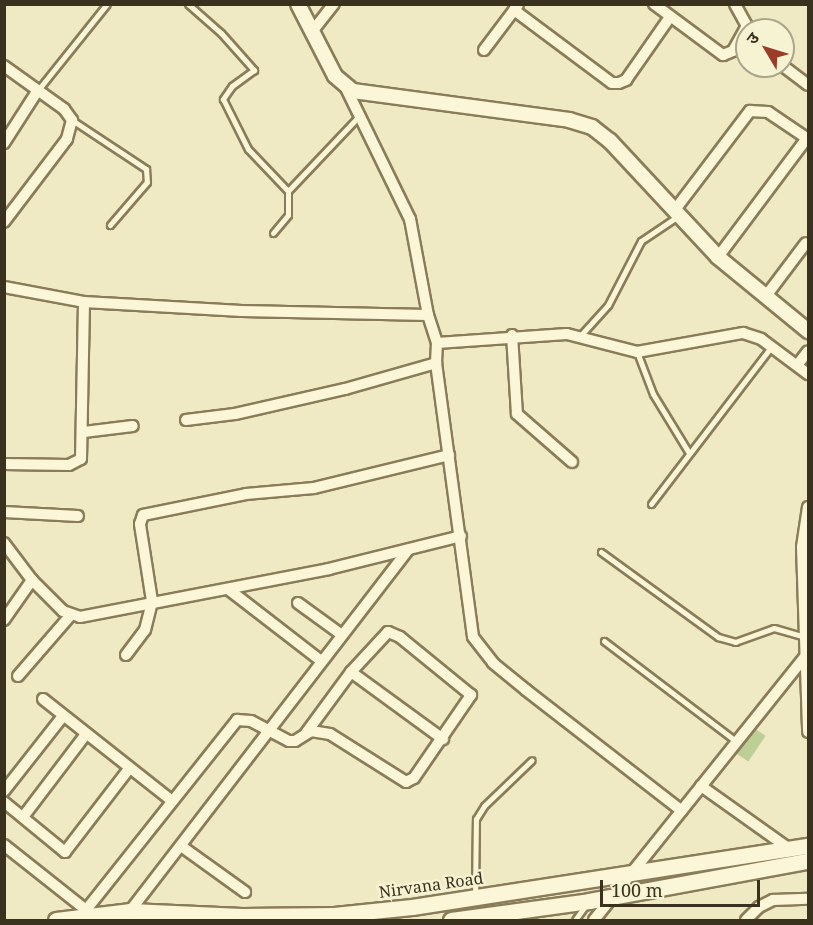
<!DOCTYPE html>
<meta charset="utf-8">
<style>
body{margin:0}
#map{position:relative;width:813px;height:925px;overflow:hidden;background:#efeac3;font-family:"Noto Serif","Noto Sans Devanagari",serif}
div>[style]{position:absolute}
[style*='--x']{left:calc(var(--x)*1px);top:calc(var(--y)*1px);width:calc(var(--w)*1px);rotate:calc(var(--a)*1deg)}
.green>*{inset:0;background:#bdce97;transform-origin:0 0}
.roads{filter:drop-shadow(2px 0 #8a7c59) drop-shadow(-2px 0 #8a7c59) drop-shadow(0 2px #8a7c59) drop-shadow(0 -2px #8a7c59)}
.service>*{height:5px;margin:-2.5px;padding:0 2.5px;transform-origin:2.5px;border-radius:2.5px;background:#faf6d7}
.minor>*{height:10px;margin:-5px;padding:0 5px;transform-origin:5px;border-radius:5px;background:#faf6d7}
.tertiary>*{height:14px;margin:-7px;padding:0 7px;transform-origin:7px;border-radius:7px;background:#faf6d7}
.secondary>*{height:15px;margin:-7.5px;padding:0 7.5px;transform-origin:7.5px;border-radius:7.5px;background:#faf6d7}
span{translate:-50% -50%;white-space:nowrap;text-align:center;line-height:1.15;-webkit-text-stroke:5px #f6f3d3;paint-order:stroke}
.street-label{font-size:16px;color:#3a311e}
.frame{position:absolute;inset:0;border:6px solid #3a311e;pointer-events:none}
.north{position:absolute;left:735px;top:18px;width:60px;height:60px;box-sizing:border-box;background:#f6f3d3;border:2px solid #aba58b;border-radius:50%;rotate:308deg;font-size:16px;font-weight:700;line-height:24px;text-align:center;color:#3a311e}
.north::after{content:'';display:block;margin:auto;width:21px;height:27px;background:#9b3c28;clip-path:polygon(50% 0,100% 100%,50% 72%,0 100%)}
.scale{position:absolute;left:600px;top:880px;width:160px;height:27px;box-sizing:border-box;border:3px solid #3a311e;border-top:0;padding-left:8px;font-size:18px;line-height:21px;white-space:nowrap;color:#3a311e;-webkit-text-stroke:4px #f6f3d3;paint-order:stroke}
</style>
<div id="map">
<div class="green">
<i style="left:754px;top:728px;width:14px;height:31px;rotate:34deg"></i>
</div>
<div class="roads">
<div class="service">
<i style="--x:188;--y:4;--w:44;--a:41.3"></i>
<i style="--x:221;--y:33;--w:50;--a:48.3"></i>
<i style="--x:254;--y:70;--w:27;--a:144"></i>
<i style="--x:232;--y:86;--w:16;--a:125"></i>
<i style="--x:223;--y:99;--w:56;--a:63.4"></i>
<i style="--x:248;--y:149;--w:58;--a:46.4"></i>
<i style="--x:38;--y:90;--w:110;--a:-51.3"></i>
<i style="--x:72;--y:120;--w:89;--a:33.5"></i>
<i style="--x:146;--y:169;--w:13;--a:86"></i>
<i style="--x:147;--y:182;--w:57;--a:130.7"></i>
<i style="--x:273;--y:233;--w:23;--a:-50"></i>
<i style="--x:288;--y:215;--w:24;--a:-90"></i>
<i style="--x:288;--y:191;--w:105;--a:-46.5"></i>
<i style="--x:580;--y:336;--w:42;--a:-47.9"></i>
<i style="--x:608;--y:305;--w:72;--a:-62.7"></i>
<i style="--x:641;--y:241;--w:45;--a:-34"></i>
<i style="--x:637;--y:352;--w:45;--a:69.1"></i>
<i style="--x:653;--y:394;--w:69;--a:58.6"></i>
<i style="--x:651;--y:504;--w:199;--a:-52.6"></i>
<i style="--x:601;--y:552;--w:145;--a:36"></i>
<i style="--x:718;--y:637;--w:18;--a:16"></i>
<i style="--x:735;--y:642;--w:41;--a:-19.7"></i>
<i style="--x:774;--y:628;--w:32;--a:16"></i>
<i style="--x:604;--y:641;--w:167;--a:37.2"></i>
<i style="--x:475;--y:896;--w:77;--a:-89.3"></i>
<i style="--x:476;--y:819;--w:15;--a:-58"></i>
<i style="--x:484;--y:806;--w:66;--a:-43.8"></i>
<i style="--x:575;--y:920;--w:19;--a:-54"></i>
</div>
<div class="minor">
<i style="--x:654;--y:4;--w:86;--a:36.5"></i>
<i style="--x:723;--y:55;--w:11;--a:-22"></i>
<i style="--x:733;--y:51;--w:29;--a:-61"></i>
<i style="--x:747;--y:26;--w:25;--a:-119"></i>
<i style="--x:514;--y:10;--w:122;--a:36.7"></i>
<i style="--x:612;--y:83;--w:7;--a:0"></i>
<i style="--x:619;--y:83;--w:8;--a:-23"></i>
<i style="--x:626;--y:80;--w:77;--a:-55.1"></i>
<i style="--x:311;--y:33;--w:37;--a:-52"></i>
<i style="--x:484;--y:50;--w:56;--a:-52.9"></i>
<i style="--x:4;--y:66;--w:74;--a:35.6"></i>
<i style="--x:64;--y:109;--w:14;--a:54"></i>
<i style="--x:72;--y:120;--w:20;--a:105"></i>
<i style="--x:67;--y:139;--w:104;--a:127.2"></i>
<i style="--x:783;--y:66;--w:31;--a:37"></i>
<i style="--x:346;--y:88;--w:146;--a:64"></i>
<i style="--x:410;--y:219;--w:98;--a:79.4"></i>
<i style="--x:428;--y:315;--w:29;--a:72"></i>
<i style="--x:437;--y:343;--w:20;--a:93"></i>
<i style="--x:436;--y:363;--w:276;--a:82.3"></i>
<i style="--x:473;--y:637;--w:33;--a:52"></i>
<i style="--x:493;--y:663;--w:43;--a:39.3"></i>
<i style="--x:526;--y:690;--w:197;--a:37.8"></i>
<i style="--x:4;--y:143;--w:63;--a:-57.3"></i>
<i style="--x:674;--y:211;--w:126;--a:-52.8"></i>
<i style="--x:750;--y:111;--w:18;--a:3"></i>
<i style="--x:768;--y:112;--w:48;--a:34"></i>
<i style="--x:718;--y:257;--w:149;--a:-53.2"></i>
<i style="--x:4;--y:287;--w:81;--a:10.6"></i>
<i style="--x:84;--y:302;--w:158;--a:3.3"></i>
<i style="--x:242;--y:311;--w:186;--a:1.2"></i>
<i style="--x:766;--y:296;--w:66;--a:-53"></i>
<i style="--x:512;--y:335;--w:79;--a:86.4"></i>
<i style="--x:517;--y:414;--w:73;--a:41.1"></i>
<i style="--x:437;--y:343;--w:130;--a:-4"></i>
<i style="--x:567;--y:334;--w:72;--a:14.4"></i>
<i style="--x:637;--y:352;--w:108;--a:-10.2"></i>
<i style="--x:743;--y:333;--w:19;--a:18"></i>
<i style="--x:761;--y:339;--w:59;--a:36.7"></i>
<i style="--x:798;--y:364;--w:16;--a:-52"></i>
<i style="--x:186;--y:420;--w:49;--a:-7"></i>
<i style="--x:235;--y:414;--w:113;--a:-12.8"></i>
<i style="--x:345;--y:389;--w:95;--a:-15.9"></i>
<i style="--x:84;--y:432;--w:49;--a:-7"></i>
<i style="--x:4;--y:464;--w:65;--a:0.9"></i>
<i style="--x:69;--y:465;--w:13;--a:-27"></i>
<i style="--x:81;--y:459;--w:157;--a:-88.9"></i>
<i style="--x:808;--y:507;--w:40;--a:98.5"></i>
<i style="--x:802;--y:547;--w:185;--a:88.1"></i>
<i style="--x:4;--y:512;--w:74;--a:3.1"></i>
<i style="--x:4;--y:543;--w:46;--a:52.9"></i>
<i style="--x:32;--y:580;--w:44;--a:45"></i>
<i style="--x:63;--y:611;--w:18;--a:19"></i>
<i style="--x:80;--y:617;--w:254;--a:-10.9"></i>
<i style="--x:329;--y:569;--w:136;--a:-14"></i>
<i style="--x:228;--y:589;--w:118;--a:37.7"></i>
<i style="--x:298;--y:603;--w:54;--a:36"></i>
<i style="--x:4;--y:620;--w:49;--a:-55"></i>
<i style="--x:126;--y:655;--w:31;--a:-53"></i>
<i style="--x:145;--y:630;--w:30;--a:-76"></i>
<i style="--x:152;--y:601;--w:78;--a:-98.9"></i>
<i style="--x:140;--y:524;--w:9;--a:-72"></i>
<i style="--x:143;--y:515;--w:105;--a:-11.5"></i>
<i style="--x:246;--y:494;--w:68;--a:-5"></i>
<i style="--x:314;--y:488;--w:139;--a:-13.7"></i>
<i style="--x:351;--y:672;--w:114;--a:36.1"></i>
<i style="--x:18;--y:676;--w:79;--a:-49.1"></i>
<i style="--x:43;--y:699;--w:164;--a:38.3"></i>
<i style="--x:701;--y:786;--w:110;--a:35.4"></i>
<i style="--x:4;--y:791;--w:95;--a:-51.8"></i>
<i style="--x:4;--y:802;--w:79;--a:39.3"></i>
<i style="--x:65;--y:852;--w:105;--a:-52.4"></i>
<i style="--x:23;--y:817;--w:104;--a:-52.8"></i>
<i style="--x:4;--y:845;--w:111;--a:38.4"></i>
<i style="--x:181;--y:846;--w:79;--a:35.7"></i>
<i style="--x:86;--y:910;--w:243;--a:-51.5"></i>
<i style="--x:237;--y:720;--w:14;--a:4"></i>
<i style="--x:251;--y:721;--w:43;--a:27.8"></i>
<i style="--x:289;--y:741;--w:6;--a:0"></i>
<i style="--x:295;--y:741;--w:19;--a:-32"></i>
<i style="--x:311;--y:731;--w:19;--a:9"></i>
<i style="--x:330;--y:734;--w:90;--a:32.3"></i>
<i style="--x:406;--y:782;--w:9;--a:-27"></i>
<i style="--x:414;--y:778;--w:101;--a:-55.5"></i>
<i style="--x:471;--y:695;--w:92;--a:-140.8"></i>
<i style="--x:400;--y:637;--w:13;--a:-157"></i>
<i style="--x:388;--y:632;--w:54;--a:132.8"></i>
<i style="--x:351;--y:672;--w:76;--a:126.4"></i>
<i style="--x:130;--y:911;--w:456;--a:-52.4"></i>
<i style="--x:594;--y:920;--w:342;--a:-51.3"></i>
<i style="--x:746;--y:920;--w:18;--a:-45"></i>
<i style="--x:759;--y:907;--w:16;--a:-27"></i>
<i style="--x:773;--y:900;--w:35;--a:-2"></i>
</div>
<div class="tertiary">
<i style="--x:298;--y:4;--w:81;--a:62.8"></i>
<i style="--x:335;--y:76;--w:23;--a:40"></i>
<i style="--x:353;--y:91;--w:218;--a:7.6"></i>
<i style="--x:569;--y:120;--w:24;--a:17"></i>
<i style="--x:592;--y:127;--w:23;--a:38"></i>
<i style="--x:610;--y:141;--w:158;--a:47"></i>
<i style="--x:718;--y:257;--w:117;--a:39.4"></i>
</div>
<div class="secondary">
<i style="--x:56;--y:920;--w:75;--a:-6.9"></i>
<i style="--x:130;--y:911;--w:112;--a:2.6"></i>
<i style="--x:242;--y:916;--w:92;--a:-0.6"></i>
<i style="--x:334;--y:915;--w:78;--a:-5.9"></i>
<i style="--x:412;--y:907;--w:401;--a:-8.8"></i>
<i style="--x:451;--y:920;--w:139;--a:-7.8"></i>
<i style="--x:589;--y:901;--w:223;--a:-10.4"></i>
</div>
</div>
<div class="street-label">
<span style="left:431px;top:885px;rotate:-8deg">Nirvana Road</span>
</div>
<div class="frame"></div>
<div class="north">उ</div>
<div class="scale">100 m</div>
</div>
